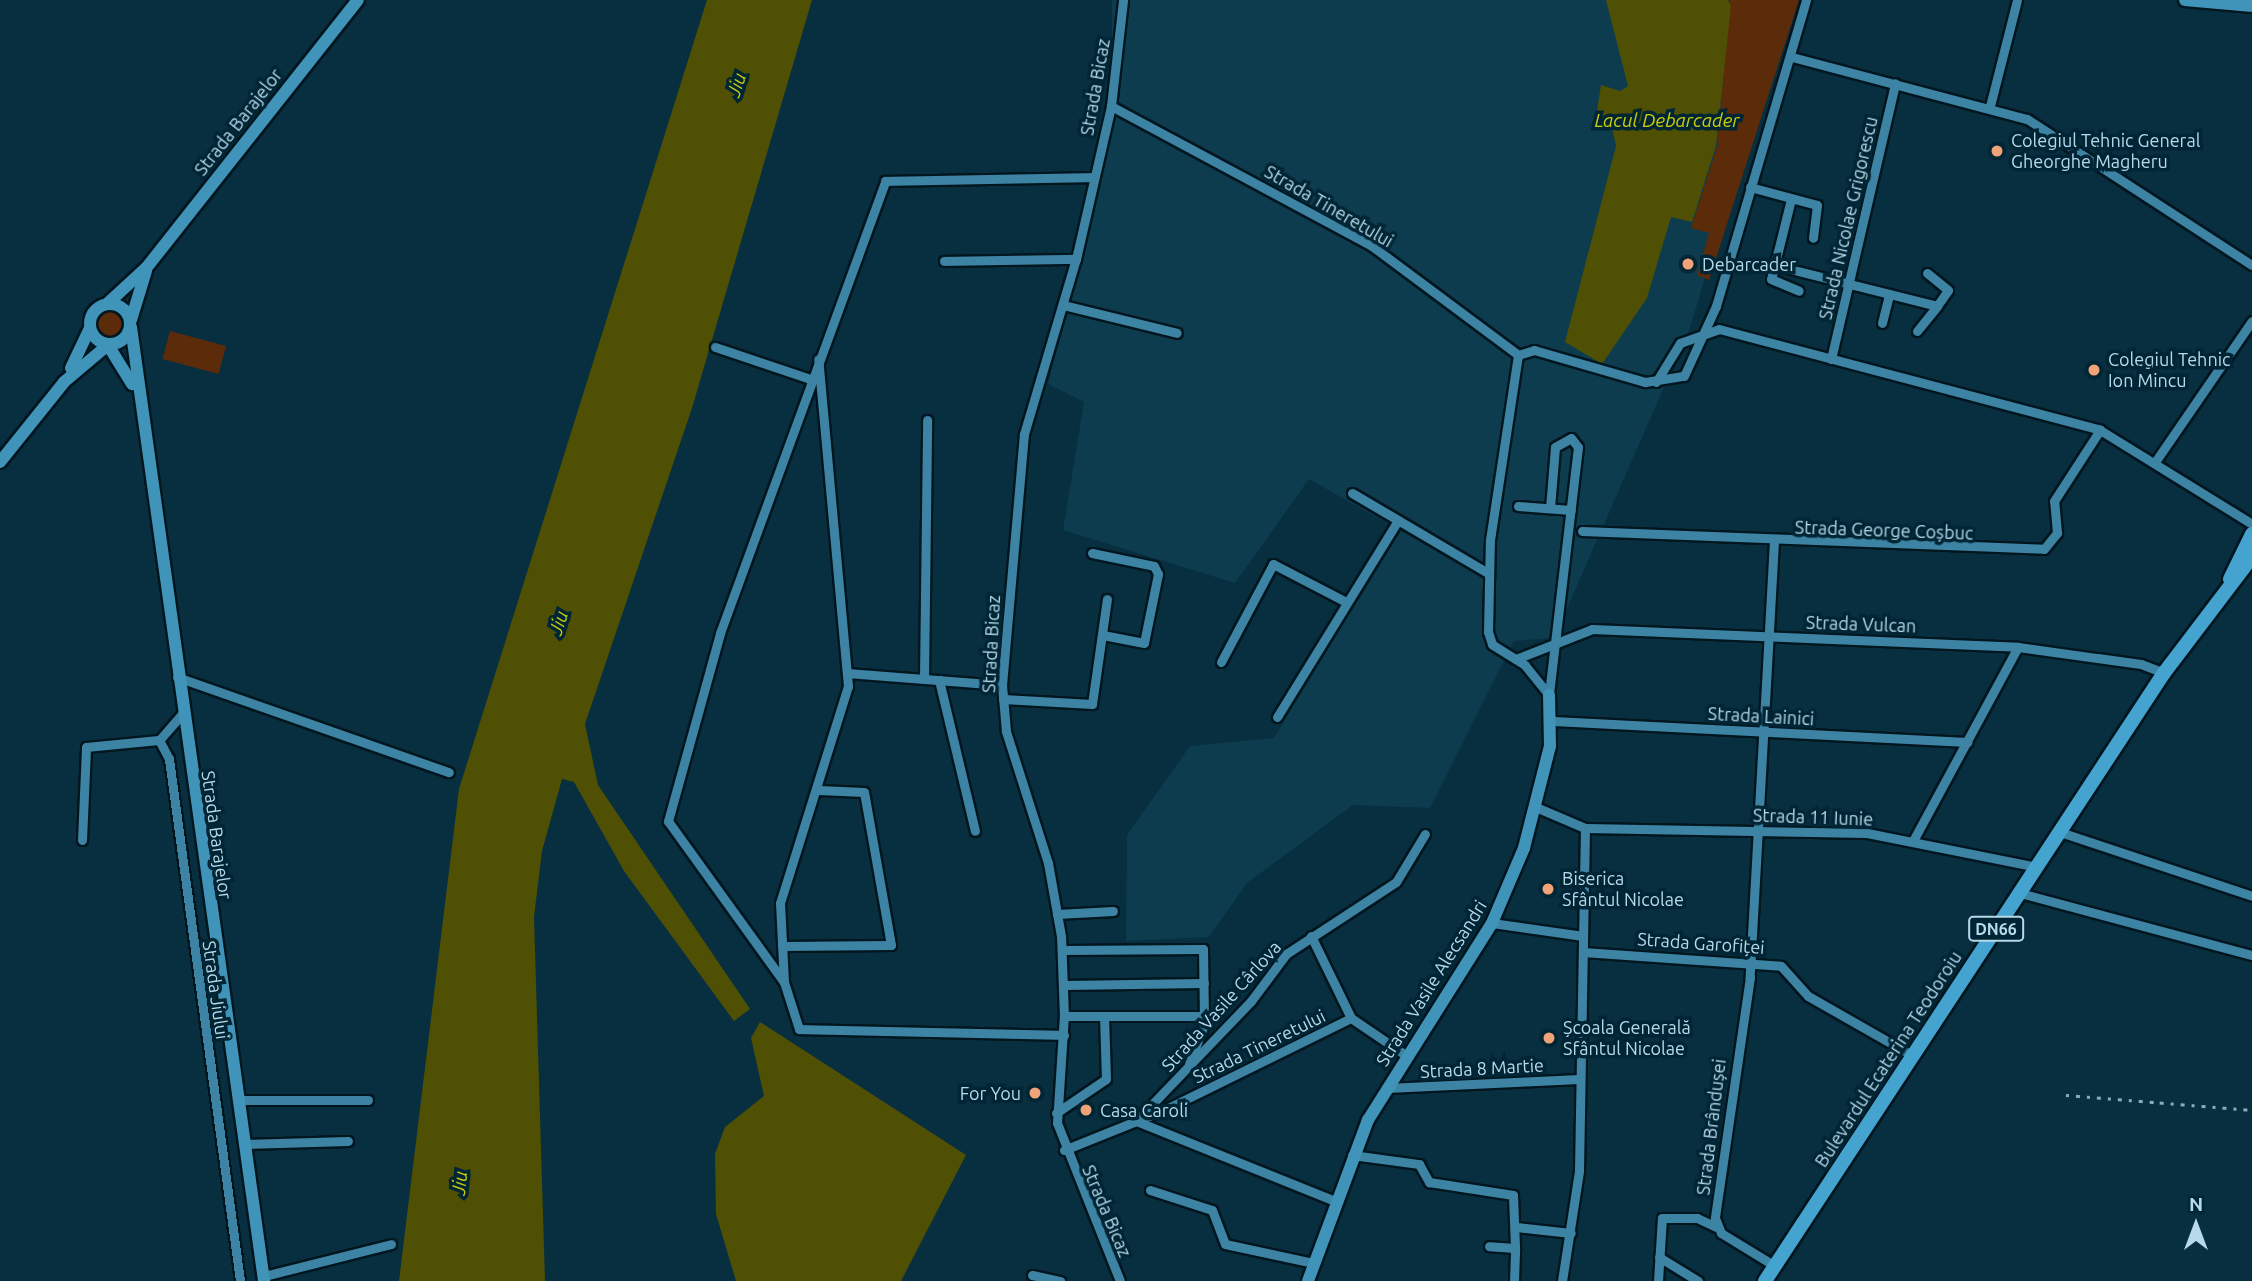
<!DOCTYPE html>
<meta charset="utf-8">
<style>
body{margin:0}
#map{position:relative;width:2252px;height:1281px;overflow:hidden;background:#072f3f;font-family:Ubuntu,sans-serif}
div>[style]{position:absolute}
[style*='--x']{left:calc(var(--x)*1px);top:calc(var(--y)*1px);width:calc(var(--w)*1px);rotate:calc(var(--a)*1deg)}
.built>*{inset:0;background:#0d3c4e}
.green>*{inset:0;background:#5b2b0a;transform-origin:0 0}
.round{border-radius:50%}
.water>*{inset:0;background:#4f5003}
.roads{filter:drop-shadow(2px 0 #02161f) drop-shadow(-2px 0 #02161f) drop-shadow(0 2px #02161f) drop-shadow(0 -2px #02161f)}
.street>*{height:9px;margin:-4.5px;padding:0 4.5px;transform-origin:4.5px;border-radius:4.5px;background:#3d84a4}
.secondary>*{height:12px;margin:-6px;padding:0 6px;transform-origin:6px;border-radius:6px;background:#4094b9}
.secondary>.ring{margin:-6px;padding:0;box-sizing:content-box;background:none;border:12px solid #4094b9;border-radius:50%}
.primary>*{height:14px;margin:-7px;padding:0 7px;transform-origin:7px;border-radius:7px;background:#44a4cf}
.rail>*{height:2.5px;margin-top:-1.25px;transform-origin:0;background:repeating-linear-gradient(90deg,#88acbd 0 3.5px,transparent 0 10.5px)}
.dots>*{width:19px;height:19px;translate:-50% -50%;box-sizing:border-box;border:4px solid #002535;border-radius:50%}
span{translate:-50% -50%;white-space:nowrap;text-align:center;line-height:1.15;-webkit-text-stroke:7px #002535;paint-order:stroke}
.shield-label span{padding:2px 5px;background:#002535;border:2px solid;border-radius:5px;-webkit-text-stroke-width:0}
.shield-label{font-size:16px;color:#b7d9ea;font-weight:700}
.street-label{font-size:18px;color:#b7d9ea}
.poi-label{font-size:18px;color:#b7d9ea}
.left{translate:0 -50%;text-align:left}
.right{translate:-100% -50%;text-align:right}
.water-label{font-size:19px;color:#cccd05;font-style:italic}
.north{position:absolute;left:2161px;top:1190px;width:70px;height:70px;-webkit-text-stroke:5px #002535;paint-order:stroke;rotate:0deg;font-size:19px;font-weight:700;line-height:28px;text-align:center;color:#b7d9ea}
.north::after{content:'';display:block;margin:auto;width:24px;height:32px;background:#b7d9ea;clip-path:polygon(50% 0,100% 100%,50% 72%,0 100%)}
</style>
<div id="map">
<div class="built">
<i style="clip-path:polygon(1112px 0,1788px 0,1690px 328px,1554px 638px,1514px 641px,1430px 808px,1353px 805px,1247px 883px,1209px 937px,1126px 941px,1127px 835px,1190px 746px,1274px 738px,1397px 529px,1309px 479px,1235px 583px,1063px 530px,1084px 402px,1048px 384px,1112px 130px)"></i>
</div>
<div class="green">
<i style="clip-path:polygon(1730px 0,1799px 0,1709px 280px,1697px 275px,1709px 233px,1691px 228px,1717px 147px)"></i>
<i class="round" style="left:95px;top:309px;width:30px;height:30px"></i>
<i style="left:170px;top:331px;width:58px;height:29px;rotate:15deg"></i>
</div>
<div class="water">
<i style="clip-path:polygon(707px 0,812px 0,692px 408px,585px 724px,598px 785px,750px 1009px,734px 1021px,624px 871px,574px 782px,562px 779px,542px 851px,534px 917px,545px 1281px,399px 1281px,459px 789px)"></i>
<i style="clip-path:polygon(1606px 0,1728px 0,1731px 6px,1716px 146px,1692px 222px,1671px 217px,1647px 298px,1602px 364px,1565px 342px,1616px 146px,1612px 127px,1595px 123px,1601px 85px,1620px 91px,1628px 86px)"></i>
<i style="clip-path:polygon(760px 1022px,966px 1155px,901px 1281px,736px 1281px,716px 1214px,715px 1154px,725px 1127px,764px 1096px,751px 1038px)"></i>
</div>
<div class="roads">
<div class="street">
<i style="--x:1792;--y:57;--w:243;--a:14.8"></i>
<i style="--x:2027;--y:119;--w:268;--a:33"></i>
<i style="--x:1111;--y:106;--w:296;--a:28.2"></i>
<i style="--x:1372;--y:246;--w:182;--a:36.7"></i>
<i style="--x:1990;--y:106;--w:109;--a:-75.7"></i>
<i style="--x:1750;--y:187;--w:69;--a:15"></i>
<i style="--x:1817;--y:205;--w:33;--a:97"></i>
<i style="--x:1791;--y:199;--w:82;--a:104"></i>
<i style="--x:1771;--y:279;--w:30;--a:23"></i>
<i style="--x:944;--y:261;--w:132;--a:-0.9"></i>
<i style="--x:1774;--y:265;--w:168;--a:14.1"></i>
<i style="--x:1937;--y:306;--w:19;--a:-55"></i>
<i style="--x:1948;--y:290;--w:27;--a:-141"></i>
<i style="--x:1063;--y:305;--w:117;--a:13.8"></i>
<i style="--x:1882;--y:323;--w:30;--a:-76"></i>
<i style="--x:1917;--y:331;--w:32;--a:-51"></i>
<i style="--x:715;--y:347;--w:100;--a:18.6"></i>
<i style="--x:1831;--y:359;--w:283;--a:-76.9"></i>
<i style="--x:1656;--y:382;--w:46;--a:-58.4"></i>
<i style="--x:1680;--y:343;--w:41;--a:-19.7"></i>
<i style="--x:1719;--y:329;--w:394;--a:14.8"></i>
<i style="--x:2100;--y:430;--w:179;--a:31.7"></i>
<i style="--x:2155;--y:462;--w:171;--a:-55.5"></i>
<i style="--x:1352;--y:493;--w:158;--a:30.5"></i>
<i style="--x:1518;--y:506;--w:53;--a:4.3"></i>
<i style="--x:1550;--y:508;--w:61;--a:-85.3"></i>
<i style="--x:1555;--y:447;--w:18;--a:-29"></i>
<i style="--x:1571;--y:438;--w:11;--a:52"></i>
<i style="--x:1578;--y:447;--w:250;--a:96.7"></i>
<i style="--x:1549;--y:695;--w:38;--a:-129"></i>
<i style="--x:1525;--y:665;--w:39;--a:-148"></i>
<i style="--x:1492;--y:644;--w:13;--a:-108"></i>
<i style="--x:1488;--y:632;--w:92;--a:-88.8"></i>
<i style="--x:1490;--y:540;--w:187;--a:-81.4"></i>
<i style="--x:1518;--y:355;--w:17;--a:-17"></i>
<i style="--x:1534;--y:350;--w:116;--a:16.1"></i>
<i style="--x:1645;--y:382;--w:39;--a:-9"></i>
<i style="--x:1684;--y:376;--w:77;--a:-65.4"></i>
<i style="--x:1716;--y:306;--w:319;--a:-73.6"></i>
<i style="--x:1582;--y:531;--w:462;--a:2.2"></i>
<i style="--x:2044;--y:549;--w:21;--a:-51"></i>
<i style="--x:2057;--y:533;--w:32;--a:-95"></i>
<i style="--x:2054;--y:501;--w:85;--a:-57.1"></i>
<i style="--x:1774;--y:541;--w:437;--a:93.2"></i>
<i style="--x:1750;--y:977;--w:244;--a:98.3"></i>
<i style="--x:1715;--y:1218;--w:16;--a:68"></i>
<i style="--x:1721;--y:1233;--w:63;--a:31.4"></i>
<i style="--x:1092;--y:553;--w:63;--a:11.8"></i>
<i style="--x:1154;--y:566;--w:9;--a:63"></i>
<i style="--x:1158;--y:574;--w:70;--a:101.5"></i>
<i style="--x:1144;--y:643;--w:42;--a:-169"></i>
<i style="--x:1516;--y:659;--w:82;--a:-21.5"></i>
<i style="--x:1592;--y:629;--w:426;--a:2.4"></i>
<i style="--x:2018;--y:647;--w:124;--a:7.9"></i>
<i style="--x:2141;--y:664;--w:25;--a:21"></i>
<i style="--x:1221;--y:662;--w:111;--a:-62"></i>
<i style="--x:1273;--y:564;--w:82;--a:27.5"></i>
<i style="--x:847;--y:673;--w:155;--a:4.4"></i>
<i style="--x:177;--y:677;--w:288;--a:19.3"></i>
<i style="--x:924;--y:679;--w:259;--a:-89.3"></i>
<i style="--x:939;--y:680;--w:155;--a:76.6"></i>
<i style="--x:1003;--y:699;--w:89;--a:3.2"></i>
<i style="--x:1092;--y:704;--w:106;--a:-81.9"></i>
<i style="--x:182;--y:714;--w:35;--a:131"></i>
<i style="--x:159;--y:740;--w:21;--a:62"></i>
<i style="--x:169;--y:759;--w:527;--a:82.25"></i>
<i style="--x:1277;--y:717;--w:231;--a:-58.4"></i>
<i style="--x:1553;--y:721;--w:415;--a:2.9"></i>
<i style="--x:1538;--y:808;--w:51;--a:23.1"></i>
<i style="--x:1585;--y:828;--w:282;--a:1"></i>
<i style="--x:1867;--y:833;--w:173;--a:11.3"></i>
<i style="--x:2060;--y:832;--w:202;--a:18.4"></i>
<i style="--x:1914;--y:839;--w:218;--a:-61.6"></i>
<i style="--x:82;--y:840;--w:93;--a:-87.5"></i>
<i style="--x:86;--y:747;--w:73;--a:-5.5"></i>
<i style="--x:2020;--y:893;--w:240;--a:15"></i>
<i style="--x:1057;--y:914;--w:56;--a:-3.1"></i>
<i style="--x:1492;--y:923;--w:92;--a:8.1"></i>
<i style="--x:1311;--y:936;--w:91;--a:64"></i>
<i style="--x:1351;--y:1018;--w:68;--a:34.2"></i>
<i style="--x:782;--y:946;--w:109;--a:-0.5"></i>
<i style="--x:891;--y:945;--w:155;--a:-100"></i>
<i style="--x:864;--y:792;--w:46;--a:-177.5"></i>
<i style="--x:1062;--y:950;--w:141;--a:-0.4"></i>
<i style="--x:1203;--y:949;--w:76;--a:89.2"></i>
<i style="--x:1204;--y:1025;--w:42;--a:111"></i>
<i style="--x:1583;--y:952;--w:198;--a:4"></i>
<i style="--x:1781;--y:966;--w:40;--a:48"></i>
<i style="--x:1808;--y:996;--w:121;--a:29.7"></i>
<i style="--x:784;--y:982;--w:79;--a:-92.9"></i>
<i style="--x:780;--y:903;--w:227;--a:-72.6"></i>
<i style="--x:848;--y:686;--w:328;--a:-95.2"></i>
<i style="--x:1063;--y:985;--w:141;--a:-0.8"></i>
<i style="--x:1064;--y:1016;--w:140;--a:0"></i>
<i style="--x:1064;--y:1035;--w:265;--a:-178.7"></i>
<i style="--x:799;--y:1029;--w:49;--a:-107.7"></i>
<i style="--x:784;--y:982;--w:198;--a:-125.8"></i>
<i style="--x:668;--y:821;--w:195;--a:-74.5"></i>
<i style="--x:720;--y:633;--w:481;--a:-69.9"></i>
<i style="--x:885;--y:181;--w:208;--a:-1.1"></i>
<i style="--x:1386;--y:1088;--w:194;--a:-2.7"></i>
<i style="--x:238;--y:1100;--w:130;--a:0"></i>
<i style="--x:1056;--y:1113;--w:60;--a:-34.2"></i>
<i style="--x:1106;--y:1079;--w:63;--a:-91.8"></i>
<i style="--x:244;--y:1144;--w:104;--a:-1.7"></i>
<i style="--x:1064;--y:1150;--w:110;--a:-21.9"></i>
<i style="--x:1166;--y:1109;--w:206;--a:-26.2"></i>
<i style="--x:1352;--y:1155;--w:68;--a:7.7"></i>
<i style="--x:1419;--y:1164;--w:21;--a:61"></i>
<i style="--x:1429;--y:1182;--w:85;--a:8.8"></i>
<i style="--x:1513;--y:1195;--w:53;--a:87.8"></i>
<i style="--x:1515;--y:1248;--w:26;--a:-176"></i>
<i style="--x:1150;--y:1190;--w:65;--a:17.9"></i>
<i style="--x:1212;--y:1210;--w:36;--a:69"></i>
<i style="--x:1225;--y:1244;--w:91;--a:12.1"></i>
<i style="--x:1335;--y:1201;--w:214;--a:-158.1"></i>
<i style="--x:1136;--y:1121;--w:166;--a:-46.2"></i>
<i style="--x:1251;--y:1001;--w:59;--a:-53.3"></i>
<i style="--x:1286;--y:954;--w:131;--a:-33.2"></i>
<i style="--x:1396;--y:882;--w:56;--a:-58.9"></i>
<i style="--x:1516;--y:1227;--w:55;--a:6.2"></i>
<i style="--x:1659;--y:1257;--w:46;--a:31.6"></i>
<i style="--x:1032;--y:1275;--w:29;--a:12"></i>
<i style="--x:264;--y:1276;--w:131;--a:-14.1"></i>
<i style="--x:1120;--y:1281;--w:170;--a:-111.7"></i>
<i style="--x:1057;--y:1123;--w:107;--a:-86.3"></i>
<i style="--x:1064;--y:1016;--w:80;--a:-92.1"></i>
<i style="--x:1061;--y:936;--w:74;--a:-100.1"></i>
<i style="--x:1048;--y:863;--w:139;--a:-107.7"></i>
<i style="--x:1006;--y:731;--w:46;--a:-95"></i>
<i style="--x:1002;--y:685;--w:252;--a:-85"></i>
<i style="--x:1024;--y:434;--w:183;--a:-73.5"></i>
<i style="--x:1076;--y:259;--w:157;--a:-77.1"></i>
<i style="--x:1111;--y:106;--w:107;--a:-83.5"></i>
<i style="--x:1514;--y:1281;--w:33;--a:-88"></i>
<i style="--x:1562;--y:1281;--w:111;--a:-81.2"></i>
<i style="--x:1579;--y:1171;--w:343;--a:-89"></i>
<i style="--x:1658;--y:1281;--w:63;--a:-86.4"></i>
<i style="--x:1662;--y:1218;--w:35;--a:0"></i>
<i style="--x:1697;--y:1218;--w:21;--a:25"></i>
</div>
<div class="secondary">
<i style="--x:2185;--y:0;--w:67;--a:5.1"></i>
<i class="ring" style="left:90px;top:304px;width:28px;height:28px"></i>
<i style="--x:107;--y:304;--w:54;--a:-42.8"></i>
<i style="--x:147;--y:267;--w:340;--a:-51.7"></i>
<i style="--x:131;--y:320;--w:51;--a:-73"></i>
<i style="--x:131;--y:327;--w:963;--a:82.06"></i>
<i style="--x:71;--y:368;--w:44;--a:-64.6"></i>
<i style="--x:0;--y:462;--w:102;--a:-51.3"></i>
<i style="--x:64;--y:382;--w:57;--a:-40.1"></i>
<i style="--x:108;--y:345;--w:46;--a:58.4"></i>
<i style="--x:1308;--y:1281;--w:172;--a:-69.6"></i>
<i style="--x:1368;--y:1120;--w:233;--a:-57.8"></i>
<i style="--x:1492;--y:923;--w:82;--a:-66.9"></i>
<i style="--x:1524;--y:848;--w:105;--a:-75.7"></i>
<i style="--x:1550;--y:746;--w:51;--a:-91.1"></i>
</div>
<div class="primary">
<i style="--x:2230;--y:579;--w:50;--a:-63.9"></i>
<i style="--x:1765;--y:1281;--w:727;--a:-56.73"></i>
<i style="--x:2164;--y:673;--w:146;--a:-52.8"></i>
</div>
</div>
<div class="rail">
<i style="--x:2066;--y:1095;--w:187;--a:4.6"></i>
</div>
<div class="dots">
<i style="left:1997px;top:151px;background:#efa377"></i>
<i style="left:1688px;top:264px;background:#efa377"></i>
<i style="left:2094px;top:370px;background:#efa377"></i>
<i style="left:1548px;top:889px;background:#efa377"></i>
<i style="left:1549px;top:1038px;background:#efa377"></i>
<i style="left:1035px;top:1093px;background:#efa377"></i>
<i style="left:1086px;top:1110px;background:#efa377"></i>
</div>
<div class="shield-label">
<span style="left:1996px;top:929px">DN66</span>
</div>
<div class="street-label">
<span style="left:1095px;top:87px;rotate:-80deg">Strada Bicaz</span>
<span style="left:238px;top:122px;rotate:-52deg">Strada Barajelor</span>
<span style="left:1329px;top:206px;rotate:30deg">Strada Tineretului</span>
<span style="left:1848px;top:218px;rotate:-77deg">Strada Nicolae Grigorescu</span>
<span style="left:1884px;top:530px;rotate:2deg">Strada George Coșbuc</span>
<span style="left:1861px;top:624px;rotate:2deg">Strada Vulcan</span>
<span style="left:991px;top:644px;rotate:-87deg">Strada Bicaz</span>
<span style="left:1761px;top:716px;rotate:3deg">Strada Lainici</span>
<span style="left:1813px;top:817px;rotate:2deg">Strada 11 Iunie</span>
<span style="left:217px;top:835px;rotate:82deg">Strada Barajelor</span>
<span style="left:1701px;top:943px;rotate:4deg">Strada Garofiței</span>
<span style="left:1431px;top:983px;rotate:-58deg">Strada Vasile Alecsandri</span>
<span style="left:216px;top:990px;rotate:82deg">Strada Jiului</span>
<span style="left:1221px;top:1006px;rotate:-48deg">Strada Vasile Cârlova</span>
<span style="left:1259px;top:1046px;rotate:-26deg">Strada Tineretului</span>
<span style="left:1888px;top:1059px;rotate:-57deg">Bulevardul Ecaterina Teodoroiu</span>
<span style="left:1482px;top:1068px;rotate:-3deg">Strada 8 Martie</span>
<span style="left:1711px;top:1127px;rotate:-83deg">Strada Brândușei</span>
<span style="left:1107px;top:1211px;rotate:67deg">Strada Bicaz</span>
</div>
<div class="poi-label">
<span class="left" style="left:2011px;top:151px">Colegiul Tehnic General<br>Gheorghe Magheru</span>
<span class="left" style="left:1702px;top:264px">Debarcader</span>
<span class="left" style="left:2108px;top:370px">Colegiul Tehnic<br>Ion Mincu</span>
<span class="left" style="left:1562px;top:889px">Biserica<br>Sfântul Nicolae</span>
<span class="left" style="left:1563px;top:1038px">Școala Generală<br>Sfântul Nicolae</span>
<span class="right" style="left:1021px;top:1093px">For You</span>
<span class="left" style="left:1100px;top:1110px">Casa Caroli</span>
</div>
<div class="water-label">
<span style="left:737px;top:85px;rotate:-72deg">Jiu</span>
<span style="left:1667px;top:121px">Lacul Debarcader</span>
<span style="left:559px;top:623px;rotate:-72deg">Jiu</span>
<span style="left:460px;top:1183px;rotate:-84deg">Jiu</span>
</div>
<div class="north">N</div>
</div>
